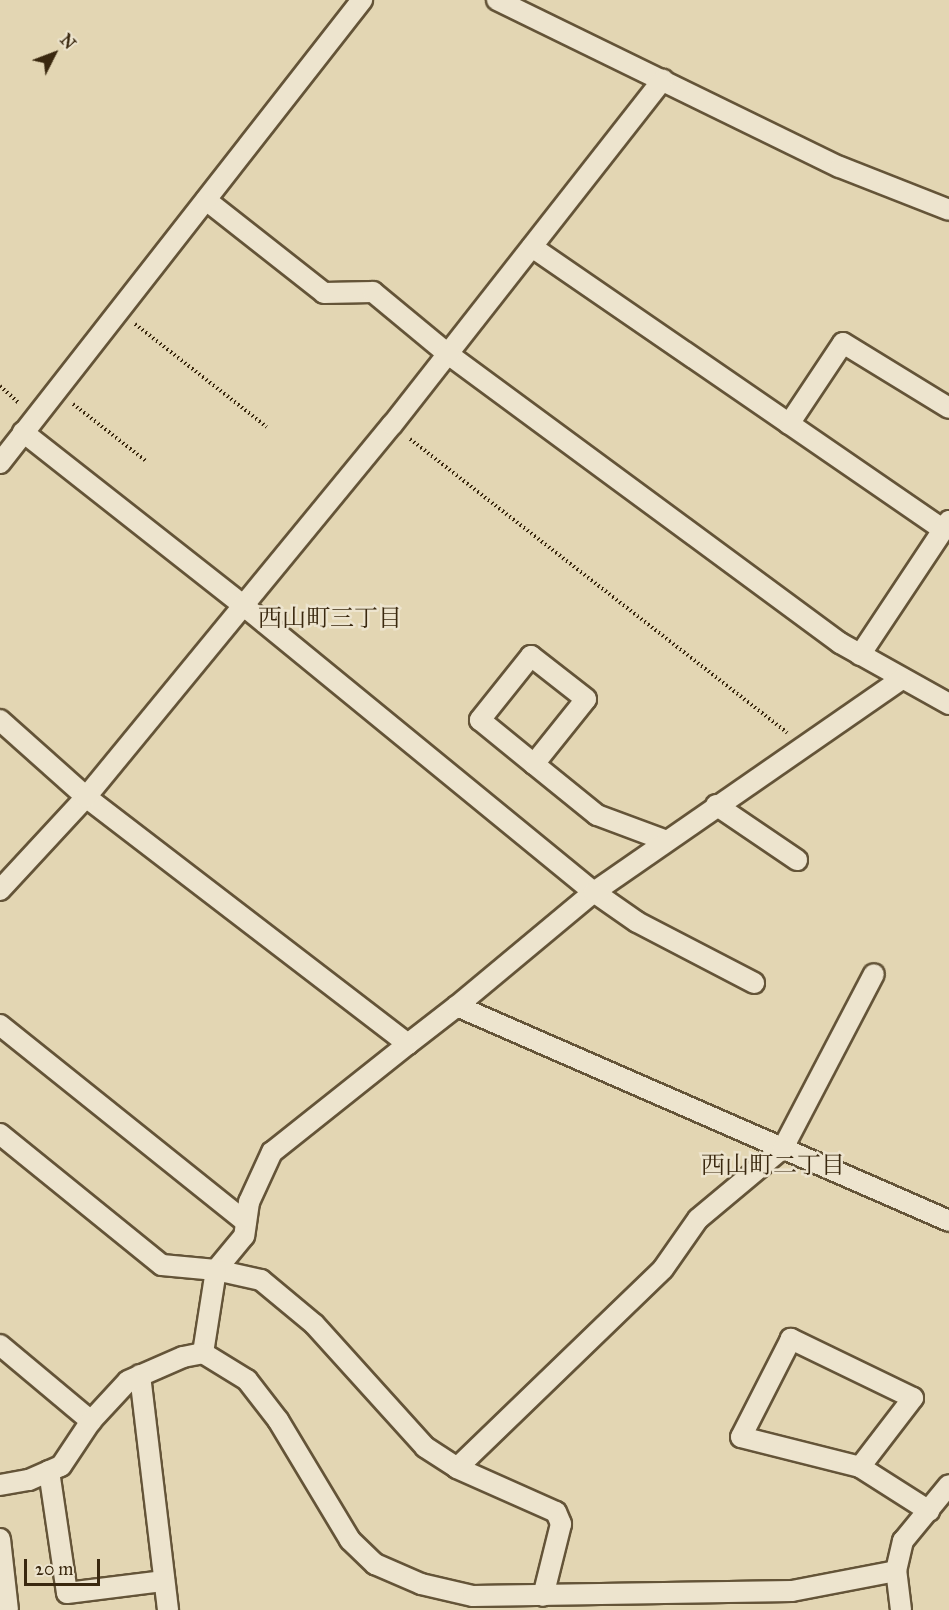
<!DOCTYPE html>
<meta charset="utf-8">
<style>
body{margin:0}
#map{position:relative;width:949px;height:1610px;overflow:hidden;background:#e3d6b3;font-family:"IM FELL Great Primer","Noto Serif JP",serif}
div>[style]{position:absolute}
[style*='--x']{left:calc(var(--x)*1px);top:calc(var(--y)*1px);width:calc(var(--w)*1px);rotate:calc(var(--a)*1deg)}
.path>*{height:4px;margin-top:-2px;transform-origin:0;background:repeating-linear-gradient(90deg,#3a280f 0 1.5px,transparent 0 4.5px)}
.roads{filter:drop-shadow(2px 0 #645438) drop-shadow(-2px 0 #645438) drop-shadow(0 2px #645438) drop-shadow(0 -2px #645438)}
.street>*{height:20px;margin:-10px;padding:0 10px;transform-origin:10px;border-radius:10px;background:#ede4ce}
span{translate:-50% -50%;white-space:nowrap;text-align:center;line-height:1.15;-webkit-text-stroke:5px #ede4ce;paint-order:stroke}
.neighbourhood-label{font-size:24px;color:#3a280f}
.north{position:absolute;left:24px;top:24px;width:60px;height:60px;-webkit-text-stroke:4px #ede4ce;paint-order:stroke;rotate:48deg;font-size:16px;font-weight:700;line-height:24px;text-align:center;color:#3a280f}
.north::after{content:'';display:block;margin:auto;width:21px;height:27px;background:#3a280f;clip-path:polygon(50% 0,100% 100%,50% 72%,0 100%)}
.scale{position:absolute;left:24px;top:1559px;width:76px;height:27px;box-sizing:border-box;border:3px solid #3a280f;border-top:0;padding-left:8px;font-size:18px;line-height:21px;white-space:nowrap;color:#3a280f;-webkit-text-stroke:4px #ede4ce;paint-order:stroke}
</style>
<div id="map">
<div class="path">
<i style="--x:135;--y:324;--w:167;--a:38"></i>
<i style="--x:0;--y:386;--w:25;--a:42"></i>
<i style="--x:73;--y:404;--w:93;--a:38"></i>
<i style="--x:410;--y:439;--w:478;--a:37.9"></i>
</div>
<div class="roads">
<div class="street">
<i style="--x:497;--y:0;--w:381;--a:26"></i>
<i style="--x:840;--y:167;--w:117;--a:21.5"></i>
<i style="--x:206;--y:200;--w:150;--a:38.2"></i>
<i style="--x:324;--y:293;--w:49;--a:-1.2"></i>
<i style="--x:373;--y:292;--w:97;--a:39.6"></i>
<i style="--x:448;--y:354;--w:487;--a:36.4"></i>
<i style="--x:840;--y:643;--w:125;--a:29.2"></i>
<i style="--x:532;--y:247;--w:499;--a:34.5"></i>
<i style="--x:789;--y:424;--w:97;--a:-56.3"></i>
<i style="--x:843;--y:343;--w:124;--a:31.5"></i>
<i style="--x:23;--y:432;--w:281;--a:38.2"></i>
<i style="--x:244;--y:606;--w:452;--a:39.3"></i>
<i style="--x:594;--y:892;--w:52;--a:34.9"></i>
<i style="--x:637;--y:922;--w:132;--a:27.5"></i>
<i style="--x:0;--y:463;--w:588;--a:-51.98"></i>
<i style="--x:860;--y:655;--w:161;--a:-56.4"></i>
<i style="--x:0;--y:720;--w:115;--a:41.8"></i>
<i style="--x:86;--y:797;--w:406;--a:37.5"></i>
<i style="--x:408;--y:1044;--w:62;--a:-37.8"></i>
<i style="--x:457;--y:1006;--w:537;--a:23.6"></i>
<i style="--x:534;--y:764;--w:83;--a:-51.3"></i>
<i style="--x:586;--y:699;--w:70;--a:-142"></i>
<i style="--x:531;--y:656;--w:82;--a:128.6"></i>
<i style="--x:480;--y:720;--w:70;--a:39.2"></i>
<i style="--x:534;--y:764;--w:81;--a:39"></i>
<i style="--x:597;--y:815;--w:72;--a:20.5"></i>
<i style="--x:716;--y:805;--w:98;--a:34.2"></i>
<i style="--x:0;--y:890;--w:127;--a:-47.2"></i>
<i style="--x:86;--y:797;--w:482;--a:-50.6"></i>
<i style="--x:392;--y:425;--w:439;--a:-51.9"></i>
<i style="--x:457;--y:1006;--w:178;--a:-39.8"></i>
<i style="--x:594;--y:892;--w:372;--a:-34.7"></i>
<i style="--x:0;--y:1025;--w:315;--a:38.7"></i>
<i style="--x:408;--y:1044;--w:174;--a:141.5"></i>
<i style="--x:272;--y:1152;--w:55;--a:114.7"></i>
<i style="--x:249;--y:1202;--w:34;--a:98"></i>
<i style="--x:244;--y:1236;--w:44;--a:129.5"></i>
<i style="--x:216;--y:1270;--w:46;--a:12.5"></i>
<i style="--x:261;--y:1280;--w:69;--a:39.7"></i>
<i style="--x:314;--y:1324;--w:166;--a:47.9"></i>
<i style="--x:425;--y:1447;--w:38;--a:33"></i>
<i style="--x:457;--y:1468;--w:108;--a:24"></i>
<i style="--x:556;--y:1512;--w:13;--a:67"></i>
<i style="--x:561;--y:1524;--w:74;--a:104"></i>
<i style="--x:0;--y:1134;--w:208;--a:39"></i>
<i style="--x:162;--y:1265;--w:54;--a:5.3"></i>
<i style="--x:216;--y:1270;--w:84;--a:98.9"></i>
<i style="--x:0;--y:1345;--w:119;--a:39.9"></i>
<i style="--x:140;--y:1375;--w:237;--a:83.2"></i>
<i style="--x:860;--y:1467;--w:87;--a:-52.5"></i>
<i style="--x:913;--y:1398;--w:136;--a:-154.2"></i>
<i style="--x:791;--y:1339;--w:110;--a:117"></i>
<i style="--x:741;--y:1437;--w:123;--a:14.1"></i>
<i style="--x:860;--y:1467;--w:82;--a:32.5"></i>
<i style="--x:457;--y:1468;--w:286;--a:-44"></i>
<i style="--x:663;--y:1269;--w:61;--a:-55"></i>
<i style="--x:698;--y:1219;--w:111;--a:-39.9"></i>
<i style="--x:783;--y:1148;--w:196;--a:-62.4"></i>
<i style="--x:49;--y:1471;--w:123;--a:81.6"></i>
<i style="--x:67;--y:1593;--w:98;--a:-7.1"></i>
<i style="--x:0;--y:1485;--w:29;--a:-10"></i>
<i style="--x:29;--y:1480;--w:35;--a:-24"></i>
<i style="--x:61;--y:1466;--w:54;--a:-56.3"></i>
<i style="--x:91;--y:1421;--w:54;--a:-47.2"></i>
<i style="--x:128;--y:1381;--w:60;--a:-23.6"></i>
<i style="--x:183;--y:1357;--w:20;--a:-11"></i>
<i style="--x:203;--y:1353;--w:52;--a:31.5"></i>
<i style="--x:247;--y:1380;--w:51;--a:52.2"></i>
<i style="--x:278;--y:1420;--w:140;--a:59"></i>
<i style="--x:350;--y:1540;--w:35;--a:44"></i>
<i style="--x:375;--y:1564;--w:50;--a:23.5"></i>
<i style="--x:421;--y:1584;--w:53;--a:13"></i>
<i style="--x:473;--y:1596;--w:319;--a:-0.9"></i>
<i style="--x:792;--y:1591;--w:106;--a:-10.9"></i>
<i style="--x:0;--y:1539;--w:71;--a:83.6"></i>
<i style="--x:901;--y:1610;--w:39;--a:-97"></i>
<i style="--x:896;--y:1571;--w:31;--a:-77"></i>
<i style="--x:903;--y:1541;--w:72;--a:-50.6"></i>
</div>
</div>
<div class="neighbourhood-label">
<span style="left:330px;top:619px">西山町三丁目</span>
<span style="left:773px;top:1166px">西山町二丁目</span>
</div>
<div class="north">N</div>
<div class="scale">20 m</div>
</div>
